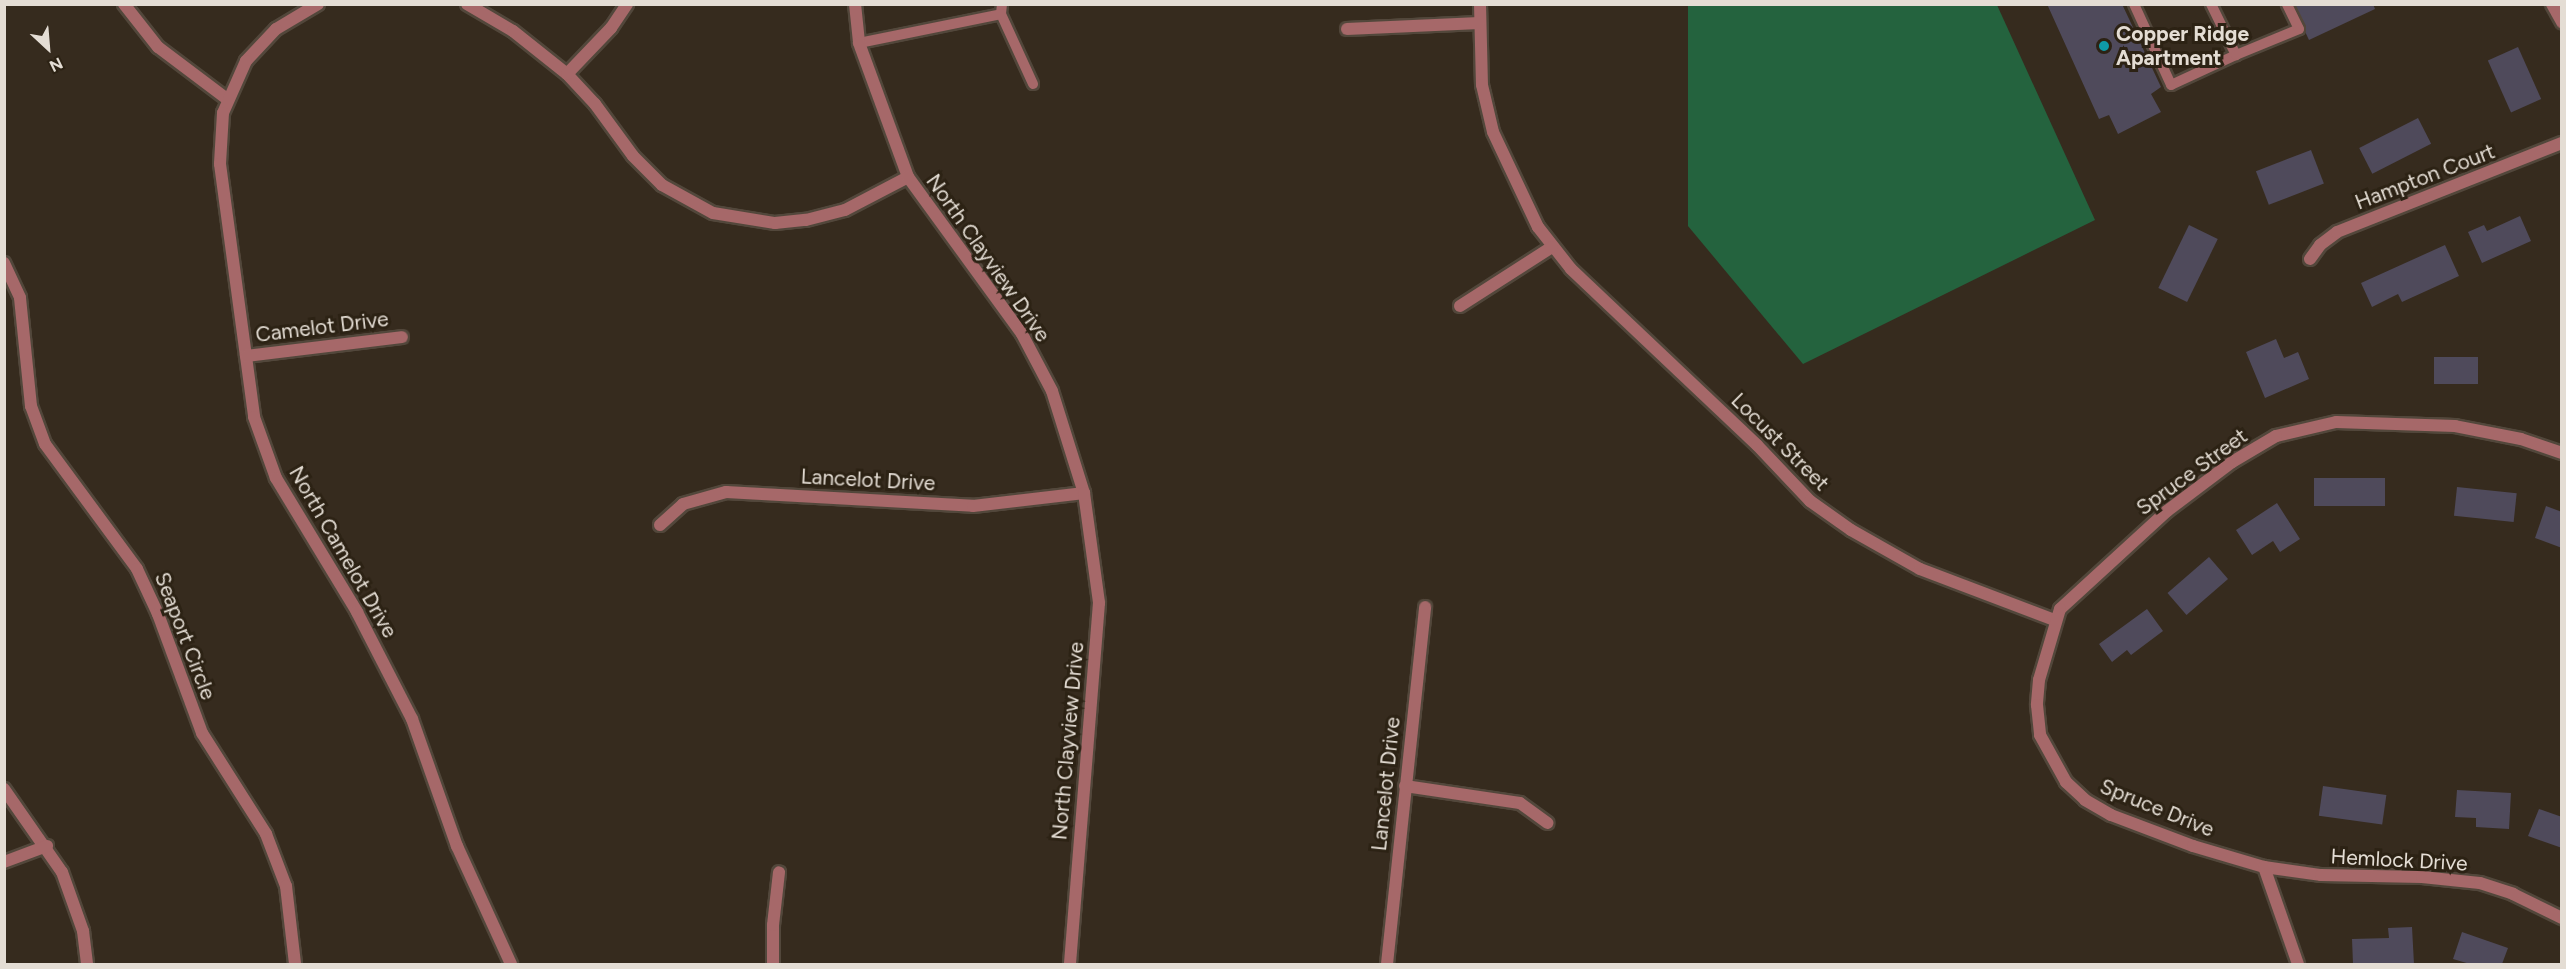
<!DOCTYPE html>
<style>
body{margin:0}
#map{position:relative;width:2566px;height:969px;overflow:hidden;background:#362b1e;font-family:Figtree,sans-serif}
div>[style]{position:absolute}
[style*='--x']{left:calc(var(--x)*1px);top:calc(var(--y)*1px);width:calc(var(--w)*1px);rotate:calc(var(--a)*1deg)}
.green>*{inset:0;background:#24633e}
.building>*{inset:0;background:#4f4a5b;transform-origin:0 0}
.roads{filter:drop-shadow(2px 0 #52473b) drop-shadow(-2px 0 #52473b) drop-shadow(0 2px #52473b) drop-shadow(0 -2px #52473b)}
.service>*{height:10px;margin:-5px;padding:0 5px;transform-origin:5px;border-radius:5px;background:#a66869}
.minor>*{height:12px;margin:-6px;padding:0 6px;transform-origin:6px;border-radius:6px;background:#a66869}
.tertiary>*{height:12px;margin:-6px;padding:0 6px;transform-origin:6px;border-radius:6px;background:#a66869}
.dots>*{width:16px;height:16px;translate:-50% -50%;box-sizing:border-box;border:3px solid #2c2214;border-radius:50%}
span{translate:-50% -50%;white-space:nowrap;text-align:center;line-height:1.15;-webkit-text-stroke:6px #2c2214;paint-order:stroke}
.poi-label{font-size:21px;color:#e4ddd4;font-weight:700}
.left{translate:0 -50%;text-align:left}
.street-label{font-size:21px;color:#e4ddd4}
.frame{position:absolute;inset:0;border:6px solid #e4ddd4;pointer-events:none}
.north{position:absolute;left:18px;top:18px;width:60px;height:60px;-webkit-text-stroke:4px #2c2214;paint-order:stroke;rotate:154deg;font-size:16px;font-weight:700;line-height:24px;text-align:center;color:#e4ddd4}
.north::after{content:'';display:block;margin:auto;width:21px;height:27px;background:#e4ddd4;clip-path:polygon(50% 0,100% 100%,50% 72%,0 100%)}
</style>
<div id="map">
<div class="green">
<i style="clip-path:polygon(1688px 4px,1997px 5px,2095px 220px,1803px 364px,1688px 226px)"></i>
</div>
<div class="building">
<i style="clip-path:polygon(2047px 4px,2122px 4px,2161px 87px,2151px 94px,2161px 112px,2118px 134px,2109px 115px,2099px 119px)"></i>
<i style="clip-path:polygon(2292px 4px,2373px 4px,2375px 9px,2309px 40px)"></i>
<i style="left:2518px;top:47px;width:57px;height:33px;rotate:66deg"></i>
<i style="left:2418px;top:118px;width:29px;height:66px;rotate:63deg"></i>
<i style="left:2311px;top:150px;width:36px;height:59px;rotate:69deg"></i>
<i style="clip-path:polygon(2520px 216px,2531px 241px,2482px 263px,2468px 232px,2484px 225px,2487px 231px)"></i>
<i style="left:2189px;top:225px;width:32px;height:70px;rotate:26deg"></i>
<i style="clip-path:polygon(2445px 245px,2459px 276px,2402px 302px,2398px 294px,2372px 307px,2361px 283px)"></i>
<i style="clip-path:polygon(2276px 339px,2284px 358px,2298px 352px,2309px 379px,2265px 398px,2246px 352px)"></i>
<i style="left:2434px;top:357px;width:44px;height:27px"></i>
<i style="left:2385px;top:478px;width:28px;height:71px;rotate:90deg"></i>
<i style="left:2457px;top:487px;width:60px;height:29px;rotate:6deg"></i>
<i style="clip-path:polygon(2277px 503px,2300px 539px,2280px 552px,2273px 541px,2252px 555px,2236px 530px)"></i>
<i style="clip-path:polygon(2546px 506px,2562px 512px,2562px 548px,2535px 538px)"></i>
<i style="left:2209px;top:557px;width:29px;height:55px;rotate:49deg"></i>
<i style="clip-path:polygon(2147px 609px,2163px 631px,2131px 655px,2127px 650px,2112px 662px,2099px 644px)"></i>
<i style="left:2323px;top:786px;width:64px;height:30px;rotate:8deg"></i>
<i style="clip-path:polygon(2457px 790px,2511px 793px,2509px 829px,2476px 827px,2476px 818px,2455px 817px)"></i>
<i style="clip-path:polygon(2539px 809px,2562px 817px,2562px 848px,2528px 836px)"></i>
<i style="clip-path:polygon(2412px 927px,2414px 964px,2353px 964px,2352px 939px,2389px 938px,2388px 928px)"></i>
<i style="clip-path:polygon(2462px 932px,2508px 948px,2502px 964px,2470px 964px,2453px 959px)"></i>
</div>
<div class="roads">
<div class="service">
<i style="--x:1002;--y:4;--w:10;--a:96"></i>
<i style="--x:1001;--y:14;--w:77;--a:65.4"></i>
<i style="--x:2134;--y:4;--w:89;--a:65.4"></i>
<i style="--x:2171;--y:85;--w:72;--a:-24.8"></i>
<i style="--x:2211;--y:4;--w:57;--a:63.9"></i>
<i style="--x:2236;--y:55;--w:68;--a:-22.4"></i>
<i style="--x:2299;--y:29;--w:28;--a:-116"></i>
<i style="--x:859;--y:43;--w:145;--a:-11.5"></i>
</div>
<div class="minor">
<i style="--x:124;--y:4;--w:55;--a:51.7"></i>
<i style="--x:158;--y:47;--w:86;--a:37"></i>
<i style="--x:318;--y:4;--w:49;--a:149.2"></i>
<i style="--x:276;--y:29;--w:44;--a:133.2"></i>
<i style="--x:246;--y:61;--w:57;--a:113.9"></i>
<i style="--x:223;--y:113;--w:51;--a:93.4"></i>
<i style="--x:220;--y:164;--w:255;--a:82.3"></i>
<i style="--x:254;--y:417;--w:65;--a:70.2"></i>
<i style="--x:276;--y:478;--w:157;--a:58.8"></i>
<i style="--x:357;--y:612;--w:120;--a:62.8"></i>
<i style="--x:412;--y:719;--w:135;--a:70.5"></i>
<i style="--x:457;--y:846;--w:130;--a:65.4"></i>
<i style="--x:467;--y:4;--w:53;--a:30.4"></i>
<i style="--x:513;--y:31;--w:69;--a:38.5"></i>
<i style="--x:567;--y:74;--w:41;--a:47"></i>
<i style="--x:595;--y:104;--w:64;--a:53.8"></i>
<i style="--x:633;--y:156;--w:41;--a:45"></i>
<i style="--x:662;--y:185;--w:58;--a:28.8"></i>
<i style="--x:713;--y:213;--w:63;--a:9.2"></i>
<i style="--x:775;--y:223;--w:31;--a:-6"></i>
<i style="--x:806;--y:220;--w:40;--a:-14.4"></i>
<i style="--x:845;--y:210;--w:71;--a:-27.6"></i>
<i style="--x:1480;--y:4;--w:81;--a:88.6"></i>
<i style="--x:1482;--y:85;--w:48;--a:76.8"></i>
<i style="--x:1493;--y:132;--w:105;--a:64.7"></i>
<i style="--x:1538;--y:227;--w:53;--a:51.8"></i>
<i style="--x:1571;--y:269;--w:256;--a:43.4"></i>
<i style="--x:1757;--y:445;--w:77;--a:46.6"></i>
<i style="--x:1810;--y:501;--w:50;--a:35.3"></i>
<i style="--x:1851;--y:530;--w:79;--a:29.5"></i>
<i style="--x:1920;--y:569;--w:143;--a:20.8"></i>
<i style="--x:2552;--y:4;--w:21;--a:61"></i>
<i style="--x:1347;--y:29;--w:132;--a:-2.6"></i>
<i style="--x:567;--y:74;--w:64;--a:-46.3"></i>
<i style="--x:611;--y:28;--w:29;--a:-56"></i>
<i style="--x:2310;--y:259;--w:17;--a:-54"></i>
<i style="--x:2320;--y:245;--w:21;--a:-37"></i>
<i style="--x:2337;--y:232;--w:242;--a:-21.6"></i>
<i style="--x:4;--y:263;--w:38;--a:65"></i>
<i style="--x:20;--y:298;--w:109;--a:84.2"></i>
<i style="--x:31;--y:406;--w:40;--a:69.8"></i>
<i style="--x:45;--y:444;--w:155;--a:53.6"></i>
<i style="--x:137;--y:569;--w:50;--a:65"></i>
<i style="--x:158;--y:614;--w:127;--a:69.7"></i>
<i style="--x:202;--y:733;--w:120;--a:57.6"></i>
<i style="--x:266;--y:834;--w:56;--a:69"></i>
<i style="--x:286;--y:886;--w:79;--a:83.4"></i>
<i style="--x:1460;--y:306;--w:109;--a:-32.7"></i>
<i style="--x:246;--y:356;--w:157;--a:-6.9"></i>
<i style="--x:2562;--y:453;--w:43;--a:-161.1"></i>
<i style="--x:2521;--y:439;--w:67;--a:-168.9"></i>
<i style="--x:2455;--y:426;--w:119;--a:-178.1"></i>
<i style="--x:2336;--y:422;--w:62;--a:166.9"></i>
<i style="--x:2276;--y:436;--w:51;--a:149.4"></i>
<i style="--x:2232;--y:462;--w:81;--a:143"></i>
<i style="--x:2167;--y:511;--w:145;--a:137.5"></i>
<i style="--x:2060;--y:609;--w:74;--a:106.5"></i>
<i style="--x:2039;--y:680;--w:25;--a:95"></i>
<i style="--x:2037;--y:705;--w:30;--a:84"></i>
<i style="--x:2040;--y:735;--w:54;--a:61"></i>
<i style="--x:2066;--y:782;--w:26;--a:43"></i>
<i style="--x:2085;--y:800;--w:30;--a:30"></i>
<i style="--x:2111;--y:815;--w:88;--a:20.7"></i>
<i style="--x:2193;--y:846;--w:74;--a:16.5"></i>
<i style="--x:2264;--y:867;--w:58;--a:8"></i>
<i style="--x:2321;--y:875;--w:101;--a:1.1"></i>
<i style="--x:2422;--y:877;--w:58;--a:5.9"></i>
<i style="--x:2480;--y:883;--w:35;--a:18"></i>
<i style="--x:2513;--y:894;--w:55;--a:26.1"></i>
<i style="--x:660;--y:525;--w:31;--a:-42"></i>
<i style="--x:683;--y:504;--w:45;--a:-15.6"></i>
<i style="--x:726;--y:492;--w:247;--a:3.2"></i>
<i style="--x:973;--y:506;--w:112;--a:-6.7"></i>
<i style="--x:1405;--y:786;--w:116;--a:8.4"></i>
<i style="--x:1520;--y:803;--w:34;--a:36"></i>
<i style="--x:4;--y:789;--w:101;--a:55.1"></i>
<i style="--x:62;--y:872;--w:63;--a:70.4"></i>
<i style="--x:83;--y:931;--w:33;--a:83"></i>
<i style="--x:4;--y:862;--w:46;--a:-20.4"></i>
<i style="--x:2264;--y:867;--w:103;--a:70.7"></i>
<i style="--x:773;--y:964;--w:39;--a:-90"></i>
<i style="--x:773;--y:925;--w:53;--a:-83.5"></i>
<i style="--x:1387;--y:964;--w:359;--a:-83.9"></i>
</div>
<div class="tertiary">
<i style="--x:855;--y:4;--w:39;--a:84"></i>
<i style="--x:859;--y:43;--w:143;--a:69.9"></i>
<i style="--x:908;--y:177;--w:194;--a:54"></i>
<i style="--x:1022;--y:334;--w:64;--a:62.2"></i>
<i style="--x:1052;--y:391;--w:107;--a:72.6"></i>
<i style="--x:1084;--y:493;--w:111;--a:82.2"></i>
<i style="--x:1099;--y:603;--w:362;--a:94.6"></i>
</div>
</div>
<div class="dots">
<i style="left:2104px;top:46px;background:#0f9aa8"></i>
</div>
<div class="poi-label">
<span class="left" style="left:2116px;top:46px">Copper Ridge<br>Apartment</span>
</div>
<div class="street-label">
<span style="left:2425px;top:177px;rotate:-21deg">Hampton Court</span>
<span style="left:988px;top:258px;rotate:55deg">North Clayview Drive</span>
<span style="left:322px;top:327px;rotate:-7deg">Camelot Drive</span>
<span style="left:1780px;top:442px;rotate:45deg">Locust Street</span>
<span style="left:2192px;top:472px;rotate:-36deg">Spruce Street</span>
<span style="left:868px;top:480px;rotate:3deg">Lancelot Drive</span>
<span style="left:343px;top:552px;rotate:60deg">North Camelot Drive</span>
<span style="left:185px;top:636px;rotate:69deg">Seaport Circle</span>
<span style="left:1068px;top:741px;rotate:-85deg">North Clayview Drive</span>
<span style="left:1386px;top:784px;rotate:-84deg">Lancelot Drive</span>
<span style="left:2157px;top:808px;rotate:22deg">Spruce Drive</span>
<span style="left:2399px;top:860px;rotate:3deg">Hemlock Drive</span>
</div>
<div class="frame"></div>
<div class="north">N</div>
</div>
